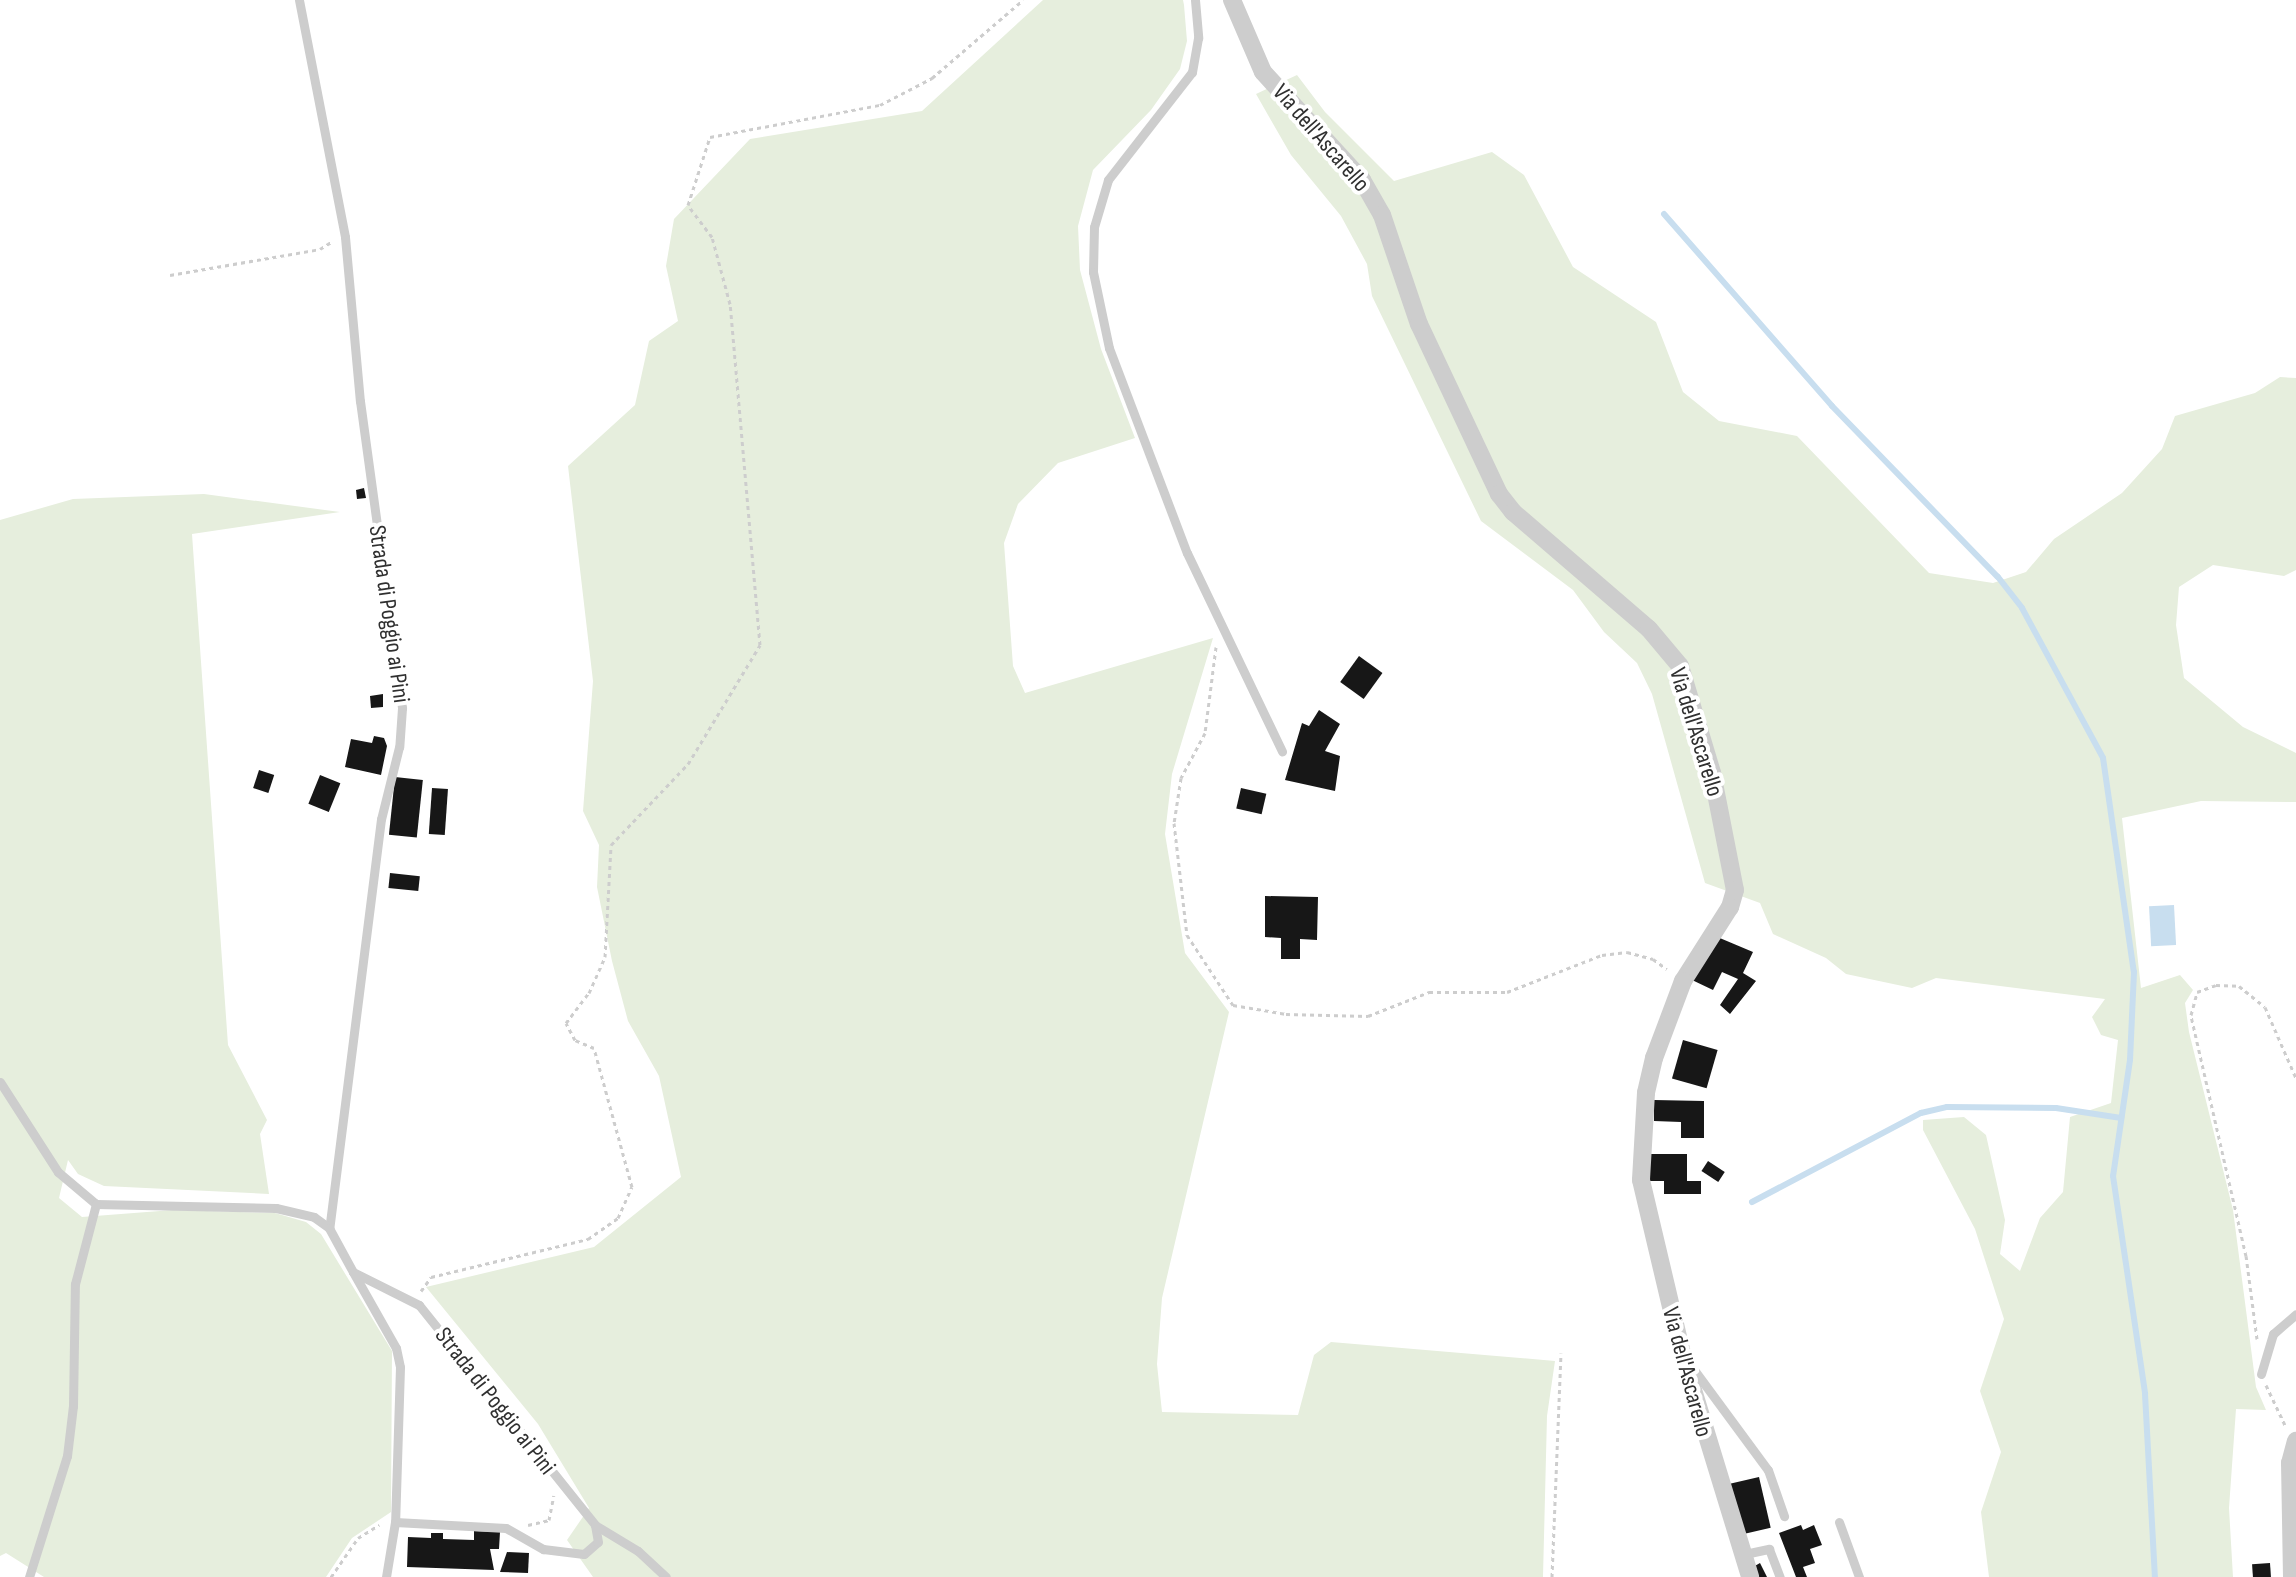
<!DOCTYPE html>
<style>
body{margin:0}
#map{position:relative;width:2296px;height:1577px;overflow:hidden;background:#fff;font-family:"Sofia Sans Condensed",sans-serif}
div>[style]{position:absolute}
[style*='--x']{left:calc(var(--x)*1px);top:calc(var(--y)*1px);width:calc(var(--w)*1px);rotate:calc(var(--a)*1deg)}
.green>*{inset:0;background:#e6eedd}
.water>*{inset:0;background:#c8deef;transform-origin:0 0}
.stream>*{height:6px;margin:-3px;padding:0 3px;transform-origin:3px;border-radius:3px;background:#c8deef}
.building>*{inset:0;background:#171717;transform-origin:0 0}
.path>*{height:3px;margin-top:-1.5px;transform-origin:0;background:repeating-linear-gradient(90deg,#cdcdcd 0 4px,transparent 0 8px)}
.lane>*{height:9px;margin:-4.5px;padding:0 4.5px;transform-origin:4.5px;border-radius:4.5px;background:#cdcdcd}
.street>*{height:18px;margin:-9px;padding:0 9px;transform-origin:9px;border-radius:9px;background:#cdcdcd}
span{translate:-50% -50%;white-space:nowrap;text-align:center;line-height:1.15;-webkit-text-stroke:8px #fff;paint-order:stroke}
.street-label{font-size:24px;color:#303030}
</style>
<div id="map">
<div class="green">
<i style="clip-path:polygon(1043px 0,1183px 0,1184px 5px,1187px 41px,1180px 69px,1151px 110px,1093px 170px,1078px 226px,1080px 270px,1101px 349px,1135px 438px,1058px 463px,1018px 504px,1004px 543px,1013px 666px,1025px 693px,1213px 638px,1172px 774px,1165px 834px,1185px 953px,1229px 1012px,1162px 1298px,1157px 1364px,1162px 1412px,1298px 1415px,1314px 1355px,1331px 1342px,1555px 1361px,1547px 1416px,1543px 1577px,593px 1577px,567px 1540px,589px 1508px,538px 1424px,426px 1287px,594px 1247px,681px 1177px,659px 1076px,628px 1021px,612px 961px,597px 887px,599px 845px,583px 811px,593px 681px,568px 466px,635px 405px,649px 341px,678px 321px,666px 266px,674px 219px,750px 139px,922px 111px)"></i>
<i style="clip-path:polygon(1297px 75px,1325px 112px,1394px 181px,1492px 152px,1524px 175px,1573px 267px,1656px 322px,1683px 392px,1719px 421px,1797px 436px,1929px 573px,1993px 583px,2026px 572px,2054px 539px,2122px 493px,2162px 449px,2175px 416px,2255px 393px,2280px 377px,2296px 378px,2296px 570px,2284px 576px,2213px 565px,2179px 587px,2176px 625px,2184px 678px,2243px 727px,2296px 753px,2296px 802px,2201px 801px,2122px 818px,2141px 988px,2180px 975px,2193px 990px,2185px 1003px,2189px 1032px,2233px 1210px,2256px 1387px,2266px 1410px,2236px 1409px,2229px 1508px,2233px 1577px,1989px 1577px,1981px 1512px,2001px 1452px,1980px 1391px,2004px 1319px,1975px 1229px,1923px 1130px,1923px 1120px,1964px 1117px,1986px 1135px,2005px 1220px,2000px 1254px,2020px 1271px,2040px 1218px,2063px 1192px,2070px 1117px,2111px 1103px,2118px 1040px,2101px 1035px,2092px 1017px,2105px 999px,1936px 978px,1912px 988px,1846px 974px,1826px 958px,1773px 934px,1760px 903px,1705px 883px,1652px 694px,1637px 663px,1604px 632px,1573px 590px,1481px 521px,1372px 296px,1367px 264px,1341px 216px,1291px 155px,1256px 94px)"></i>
<i style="clip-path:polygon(204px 494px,340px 512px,192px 534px,228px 1045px,267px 1120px,260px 1134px,269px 1194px,104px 1186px,78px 1174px,68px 1160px,59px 1198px,82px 1217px,173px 1210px,275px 1213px,306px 1222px,321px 1234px,392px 1351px,391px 1512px,352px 1538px,326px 1577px,44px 1577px,6px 1553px,0 1556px,0 520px,73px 499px)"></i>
</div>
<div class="water">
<i style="left:2174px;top:905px;width:40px;height:25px;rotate:87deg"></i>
</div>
<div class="stream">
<i style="--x:1664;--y:214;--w:255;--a:48.8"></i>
<i style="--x:1832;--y:406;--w:238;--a:45.9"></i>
<i style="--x:1998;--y:577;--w:39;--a:52"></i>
<i style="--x:2022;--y:608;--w:170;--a:61.6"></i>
<i style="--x:2103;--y:758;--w:216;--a:81.8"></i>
<i style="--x:2134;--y:972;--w:88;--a:92.6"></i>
<i style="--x:2130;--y:1060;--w:117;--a:98.3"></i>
<i style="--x:2113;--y:1176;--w:220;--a:81.6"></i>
<i style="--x:2145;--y:1394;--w:183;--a:86.9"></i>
<i style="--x:1752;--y:1202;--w:191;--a:-27.8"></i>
<i style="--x:1921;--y:1113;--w:27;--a:-13"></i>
<i style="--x:1947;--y:1107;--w:109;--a:0.5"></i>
<i style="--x:2056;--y:1108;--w:66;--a:8.7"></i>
</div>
<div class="building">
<i style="clip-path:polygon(364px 488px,366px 498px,357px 499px,356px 490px)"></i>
<i style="left:1359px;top:656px;width:29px;height:32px;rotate:36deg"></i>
<i style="clip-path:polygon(383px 694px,383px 707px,371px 708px,370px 696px)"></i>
<i style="clip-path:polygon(1319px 710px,1340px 724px,1325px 751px,1340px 756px,1335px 791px,1285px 780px,1302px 723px,1309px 726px)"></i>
<i style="clip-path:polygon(374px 736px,384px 738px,387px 746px,381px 775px,345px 767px,351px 739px,372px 743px)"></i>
<i style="left:259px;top:770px;width:16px;height:19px;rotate:18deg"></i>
<i style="left:320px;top:775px;width:22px;height:31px;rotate:22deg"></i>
<i style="left:395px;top:777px;width:28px;height:58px;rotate:6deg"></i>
<i style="left:432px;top:788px;width:16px;height:46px;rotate:4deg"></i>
<i style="left:1241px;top:788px;width:26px;height:21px;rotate:13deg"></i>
<i style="left:390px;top:873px;width:30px;height:15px;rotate:6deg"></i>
<i style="clip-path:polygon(1265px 896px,1318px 897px,1317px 940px,1300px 939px,1300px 959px,1281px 959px,1281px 938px,1265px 937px)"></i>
<i style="clip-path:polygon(1715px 936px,1753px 952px,1743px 973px,1756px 981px,1730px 1014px,1720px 1005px,1738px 979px,1722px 972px,1713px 990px,1692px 980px)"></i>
<i style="left:1683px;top:1040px;width:36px;height:40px;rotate:16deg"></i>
<i style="clip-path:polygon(1654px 1100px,1704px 1101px,1704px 1138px,1681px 1138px,1681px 1122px,1654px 1121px)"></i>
<i style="clip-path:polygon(1649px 1154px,1687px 1154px,1687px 1181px,1701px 1181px,1701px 1194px,1664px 1194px,1664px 1181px,1649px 1181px)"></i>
<i style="left:1708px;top:1161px;width:20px;height:12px;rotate:33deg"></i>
<i style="left:1759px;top:1477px;width:52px;height:31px;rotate:77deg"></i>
<i style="clip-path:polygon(1801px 1525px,1803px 1530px,1814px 1525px,1822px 1545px,1810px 1549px,1815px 1563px,1803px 1567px,1807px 1577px,1796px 1577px,1779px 1533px)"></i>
<i style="clip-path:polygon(474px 1531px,500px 1532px,499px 1549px,490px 1549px,494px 1570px,407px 1567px,408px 1537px,431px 1538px,431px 1533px,443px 1533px,443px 1539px,474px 1540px)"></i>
<i style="clip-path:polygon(507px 1552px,529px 1553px,528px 1573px,500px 1572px)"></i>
<i style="clip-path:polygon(1760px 1563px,1767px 1577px,1757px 1577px,1753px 1567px)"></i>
<i style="left:2270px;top:1563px;width:14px;height:18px;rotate:86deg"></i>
</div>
<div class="path">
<i style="--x:170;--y:275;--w:152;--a:-9.8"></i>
<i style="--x:320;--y:249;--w:13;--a:-32"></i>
<i style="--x:1216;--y:647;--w:87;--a:97.3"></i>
<i style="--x:1205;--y:733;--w:51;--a:118.1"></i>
<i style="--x:1181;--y:778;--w:46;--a:98.8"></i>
<i style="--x:1174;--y:823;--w:113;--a:83.4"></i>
<i style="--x:1187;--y:935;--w:84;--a:56.7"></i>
<i style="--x:1233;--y:1005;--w:54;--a:9.6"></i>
<i style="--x:1286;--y:1014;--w:82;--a:1.4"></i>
<i style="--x:1368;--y:1016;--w:66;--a:-21.5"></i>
<i style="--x:1429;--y:992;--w:78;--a:0"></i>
<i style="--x:1507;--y:992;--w:102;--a:-21.3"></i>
<i style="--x:1602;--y:955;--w:25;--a:-7"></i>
<i style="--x:1627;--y:952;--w:27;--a:15"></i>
<i style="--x:1653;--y:959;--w:17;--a:36"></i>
<i style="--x:421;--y:1291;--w:17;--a:-54"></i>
<i style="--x:431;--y:1277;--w:162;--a:-13.6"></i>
<i style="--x:588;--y:1239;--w:37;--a:-35"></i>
<i style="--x:618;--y:1218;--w:34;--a:-66"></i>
<i style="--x:632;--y:1187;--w:144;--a:-105.3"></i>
<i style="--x:594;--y:1048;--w:21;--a:-157"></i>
<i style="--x:575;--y:1040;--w:19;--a:-118"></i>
<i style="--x:566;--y:1023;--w:38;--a:-53"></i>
<i style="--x:589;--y:993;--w:39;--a:-66"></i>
<i style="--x:605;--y:957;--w:112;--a:-86.9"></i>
<i style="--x:611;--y:845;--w:112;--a:-46.5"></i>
<i style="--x:688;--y:764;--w:139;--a:-58.8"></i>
<i style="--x:760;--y:645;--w:342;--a:-95"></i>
<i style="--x:730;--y:304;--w:69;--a:-105"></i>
<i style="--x:712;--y:237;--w:40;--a:-127"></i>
<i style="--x:688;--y:205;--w:71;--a:-72.1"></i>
<i style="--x:710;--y:137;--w:173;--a:-10.7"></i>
<i style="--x:880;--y:105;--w:59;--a:-27.4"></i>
<i style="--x:932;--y:78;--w:120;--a:-40.6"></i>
<i style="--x:2257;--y:1339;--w:84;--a:-97.5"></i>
<i style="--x:2246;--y:1256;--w:247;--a:-102.9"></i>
<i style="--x:2191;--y:1015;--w:24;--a:-75"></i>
<i style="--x:2197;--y:992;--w:20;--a:-20"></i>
<i style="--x:2216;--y:985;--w:23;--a:2"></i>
<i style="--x:2239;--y:986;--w:33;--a:39"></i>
<i style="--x:2265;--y:1007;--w:77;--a:66.4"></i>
<i style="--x:2266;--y:1385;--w:44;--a:64.6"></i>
<i style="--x:528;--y:1525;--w:22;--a:-13"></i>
<i style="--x:549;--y:1520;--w:25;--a:-79"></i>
<i style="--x:331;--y:1577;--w:47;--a:-55.3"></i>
<i style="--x:358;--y:1538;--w:25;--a:-32"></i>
<i style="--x:1552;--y:1577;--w:224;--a:-87.7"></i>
</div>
<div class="lane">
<i style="--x:299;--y:0;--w:241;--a:79"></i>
<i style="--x:345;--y:237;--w:165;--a:84.8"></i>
<i style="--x:360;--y:401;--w:310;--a:82.2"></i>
<i style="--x:402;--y:708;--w:39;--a:94"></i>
<i style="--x:399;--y:747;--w:74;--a:104"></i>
<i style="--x:381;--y:819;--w:412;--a:97.2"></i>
<i style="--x:1195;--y:0;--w:38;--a:85"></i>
<i style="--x:1198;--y:38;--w:35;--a:100"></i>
<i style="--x:1192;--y:72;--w:137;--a:127.9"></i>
<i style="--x:1108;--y:180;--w:49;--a:106.6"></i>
<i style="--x:1094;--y:227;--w:45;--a:91.3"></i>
<i style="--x:1093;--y:272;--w:78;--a:78.1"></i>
<i style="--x:1109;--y:348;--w:219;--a:69.2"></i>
<i style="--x:1187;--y:553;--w:220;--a:64.4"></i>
<i style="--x:0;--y:1082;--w:107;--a:57.2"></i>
<i style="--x:58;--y:1172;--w:50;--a:40.1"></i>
<i style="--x:96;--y:1204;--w:180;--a:1.3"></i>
<i style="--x:276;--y:1208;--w:39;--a:13"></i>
<i style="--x:314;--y:1217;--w:19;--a:36"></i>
<i style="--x:329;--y:1228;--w:50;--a:61.4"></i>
<i style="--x:353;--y:1272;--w:74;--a:26.6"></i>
<i style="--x:419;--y:1305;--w:282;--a:51.3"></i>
<i style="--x:595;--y:1525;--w:50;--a:31.2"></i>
<i style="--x:638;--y:1551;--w:38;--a:43"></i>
<i style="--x:353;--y:1272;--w:87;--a:60.5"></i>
<i style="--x:396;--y:1348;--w:19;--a:78"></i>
<i style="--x:400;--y:1367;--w:155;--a:91.8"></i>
<i style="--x:395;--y:1522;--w:56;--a:99.3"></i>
<i style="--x:1689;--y:1363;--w:133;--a:53.6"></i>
<i style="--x:1768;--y:1470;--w:49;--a:70.8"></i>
<i style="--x:2261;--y:1374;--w:42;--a:-73.3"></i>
<i style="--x:2273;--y:1334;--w:30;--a:-41"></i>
<i style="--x:395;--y:1522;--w:111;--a:3.1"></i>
<i style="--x:506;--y:1528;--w:43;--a:29.6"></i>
<i style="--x:543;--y:1549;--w:41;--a:7"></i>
<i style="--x:584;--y:1554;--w:18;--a:-41"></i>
<i style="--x:598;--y:1542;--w:17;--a:-100"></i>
<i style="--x:1839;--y:1522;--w:59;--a:70"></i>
<i style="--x:1740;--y:1555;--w:30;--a:-12"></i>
<i style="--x:1769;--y:1549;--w:30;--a:69"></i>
<i style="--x:29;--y:1577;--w:127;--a:-72.6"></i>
<i style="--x:67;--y:1456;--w:50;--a:-83.2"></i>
<i style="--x:73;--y:1406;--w:122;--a:-89.1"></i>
<i style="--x:75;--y:1284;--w:83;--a:-75.3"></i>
</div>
<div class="street">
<i style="--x:1232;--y:0;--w:78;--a:66.7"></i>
<i style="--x:1263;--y:72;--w:147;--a:47.5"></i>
<i style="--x:1362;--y:180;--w:40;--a:60.3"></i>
<i style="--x:1382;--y:215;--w:115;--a:71.3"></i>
<i style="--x:1419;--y:324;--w:188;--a:64.8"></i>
<i style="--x:1499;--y:494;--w:23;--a:52"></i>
<i style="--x:1513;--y:512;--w:179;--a:40.7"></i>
<i style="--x:1649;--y:629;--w:48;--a:50"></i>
<i style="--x:1680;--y:666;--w:112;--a:73.3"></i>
<i style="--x:1712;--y:773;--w:119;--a:78.9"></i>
<i style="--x:1735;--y:890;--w:18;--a:106"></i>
<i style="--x:1730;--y:907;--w:88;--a:122.4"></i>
<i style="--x:1683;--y:981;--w:82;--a:110.6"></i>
<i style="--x:1654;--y:1058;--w:36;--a:103"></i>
<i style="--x:1646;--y:1093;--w:87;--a:93.3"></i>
<i style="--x:1641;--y:1180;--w:179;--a:76.7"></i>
<i style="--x:1682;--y:1354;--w:233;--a:73"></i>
<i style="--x:2292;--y:1577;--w:114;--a:-91"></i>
<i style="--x:2290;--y:1463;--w:23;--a:-75"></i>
</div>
<div class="street-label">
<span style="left:1321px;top:138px;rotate:49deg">Via dell'Ascarello</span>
<span style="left:389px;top:614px;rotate:82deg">Strada di Poggio ai Pini</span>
<span style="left:1696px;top:732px;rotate:73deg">Via dell'Ascarello</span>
<span style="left:1687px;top:1372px;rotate:75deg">Via dell'Ascarello</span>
<span style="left:495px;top:1401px;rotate:52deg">Strada di Poggio ai Pini</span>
</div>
</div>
